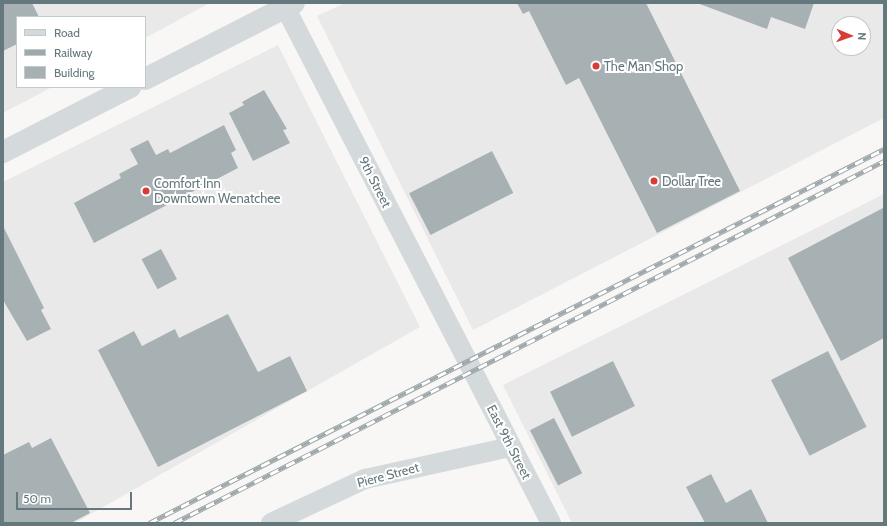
<!DOCTYPE html>
<style>
body{margin:0}
#map{position:relative;width:887px;height:526px;overflow:hidden;background:#f8f7f5;font-family:Cabin,sans-serif}
div>[style]{position:absolute}
[style*='--x']{left:calc(var(--x)*1px);top:calc(var(--y)*1px);width:calc(var(--w)*1px);rotate:calc(var(--a)*1deg)}
.built>*{inset:0;background:#e9e9e9}
.building>*{inset:0;background:#a7b1b4;transform-origin:0 0}
.secondary>*{height:20px;margin:-10px;padding:0 10px;transform-origin:10px;border-radius:10px;background:#d4d9db}
.primary>*{height:22px;margin:-11px;padding:0 11px;transform-origin:11px;border-radius:11px;background:#d4d9db}
.rail>*{height:4.5px;margin-top:-2.25px;transform-origin:0;background:repeating-linear-gradient(90deg,#fff 0 9px,#9fa8ab 0 18px);box-sizing:border-box;border-block:1px solid #9fa8ab}
.dots>*{width:11px;height:11px;translate:-50% -50%;box-sizing:border-box;border:2px solid #fff;border-radius:50%}
span{translate:-50% -50%;white-space:nowrap;text-align:center;line-height:1.15;-webkit-text-stroke:4px #fff;paint-order:stroke}
.poi-label{font-size:13px;color:#65787e}
.left{translate:0 -50%;text-align:left}
.street-label{font-size:13px;color:#65787e}
.frame{position:absolute;inset:0;border:4px solid #65787e;pointer-events:none}
.legend{position:absolute;left:16px;top:16px;width:130px;height:72px;box-sizing:border-box;background:#fff;border:1px solid #c1c9cb;margin:0;padding:5px 7px;list-style:none;font-size:12px;color:#65787e}
.legend li{display:flex;align-items:center;gap:8px;height:20px}
.legend b{width:20px;border:1px solid #c1c9cb}
.north{position:absolute;left:831px;top:16px;width:40px;height:40px;box-sizing:border-box;background:#fff;border:1px solid #c1c9cb;border-radius:50%;rotate:92deg;font-size:11px;font-weight:700;line-height:16px;text-align:center;color:#65787e}
.north::after{content:'';display:block;margin:auto;width:14px;height:18px;background:#d73d36;clip-path:polygon(50% 0,100% 100%,50% 72%,0 100%)}
.scale{position:absolute;left:16px;top:492px;width:116px;height:18px;box-sizing:border-box;border:2px solid #65787e;border-top:0;padding-left:5px;font-size:12px;line-height:14px;white-space:nowrap;color:#65787e;-webkit-text-stroke:3px #fff;paint-order:stroke}
</style>
<div id="map">
<div class="built">
<i style="clip-path:polygon(3px 3px,210px 3px,145px 38px,145px 17px,17px 17px,17px 87px,52px 87px,3px 113px)"></i>
<i style="clip-path:polygon(evenodd,345px 3px,884px 3px,884px 118px,473px 330px,317px 16px,345px 3px,839px 24px,863px 24px,863px 48px,839px 48px,839px 24px)"></i>
<i style="clip-path:polygon(278px 45px,420px 327px,75px 523px,3px 523px,3px 182px)"></i>
<i style="clip-path:polygon(884px 194px,884px 523px,572px 523px,503px 385px)"></i>
</div>
<div class="building">
<i style="clip-path:polygon(3px 3px,32px 3px,39px 17px,17px 17px,17px 44px,3px 51px)"></i>
<i style="clip-path:polygon(517px 3px,646px 3px,740px 191px,657px 233px,579px 78px,566px 85px,529px 11px,523px 14px)"></i>
<i style="clip-path:polygon(697px 3px,814px 3px,805px 29px,771px 17px,767px 29px)"></i>
<i style="clip-path:polygon(264px 90px,287px 129px,283px 130px,290px 143px,253px 161px,229px 113px,244px 105px,242px 102px)"></i>
<i style="clip-path:polygon(224px 125px,236px 150px,231px 153px,238px 168px,94px 243px,74px 203px,121px 178px,119px 174px,138px 164px,130px 149px,148px 140px,156px 155px,168px 149px,170px 153px)"></i>
<i style="left:492px;top:151px;width:47px;height:93px;rotate:63deg"></i>
<i style="clip-path:polygon(883px 208px,884px 338px,841px 361px,788px 258px)"></i>
<i style="clip-path:polygon(3px 226px,44px 308px,41px 310px,51px 329px,27px 341px,3px 300px)"></i>
<i style="left:161px;top:249px;width:34px;height:22px;rotate:62deg"></i>
<i style="clip-path:polygon(228px 314px,258px 372px,290px 356px,307px 391px,158px 467px,98px 350px,134px 331px,142px 346px,175px 329px,179px 338px)"></i>
<i style="left:828px;top:351px;width:85px;height:64px;rotate:63deg"></i>
<i style="left:613px;top:361px;width:50px;height:70px;rotate:64deg"></i>
<i style="left:554px;top:418px;width:62px;height:27px;rotate:63deg"></i>
<i style="clip-path:polygon(51px 438px,90px 513px,71px 523px,3px 523px,3px 455px,29px 442px,32px 448px)"></i>
<i style="clip-path:polygon(711px 474px,726px 503px,751px 489px,768px 523px,705px 523px,686px 487px)"></i>
</div>
<div class="secondary">
<i style="--x:283;--y:3;--w:585;--a:62.73"></i>
<i style="--x:271;--y:523;--w:104;--a:-25.1"></i>
<i style="--x:365;--y:479;--w:149;--a:-12.4"></i>
</div>
<div class="primary">
<i style="--x:145;--y:79;--w:167;--a:-27"></i>
<i style="--x:3;--y:152;--w:143;--a:-27.1"></i>
</div>
<div class="rail">
<i style="--x:149;--y:523;--w:825;--a:-26.97"></i>
<i style="--x:174;--y:523;--w:797;--a:-27.02"></i>
</div>
<div class="dots">
<i style="left:596px;top:66px;background:#d73d36"></i>
<i style="left:654px;top:181px;background:#d73d36"></i>
<i style="left:146px;top:191px;background:#d73d36"></i>
</div>
<div class="poi-label">
<span class="left" style="left:604px;top:66px">The Man Shop</span>
<span class="left" style="left:662px;top:181px">Dollar Tree</span>
<span class="left" style="left:154px;top:191px">Comfort Inn<br>Downtown Wenatchee</span>
</div>
<div class="street-label">
<span style="left:375px;top:182px;rotate:63deg">9th Street</span>
<span style="left:509px;top:442px;rotate:63deg">East 9th Street</span>
<span style="left:388px;top:475px;rotate:-15deg">Piere Street</span>
</div>
<div class="frame"></div>
<ul class="legend">
<li><b style="height:5px;background:#d4d9db"></b>Road</li>
<li><b style="height:5px;background:#9fa8ab"></b>Railway</li>
<li><b style="height:11px;background:#a7b1b4"></b>Building</li>
</ul>
<div class="north">N</div>
<div class="scale">50 m</div>
</div>
